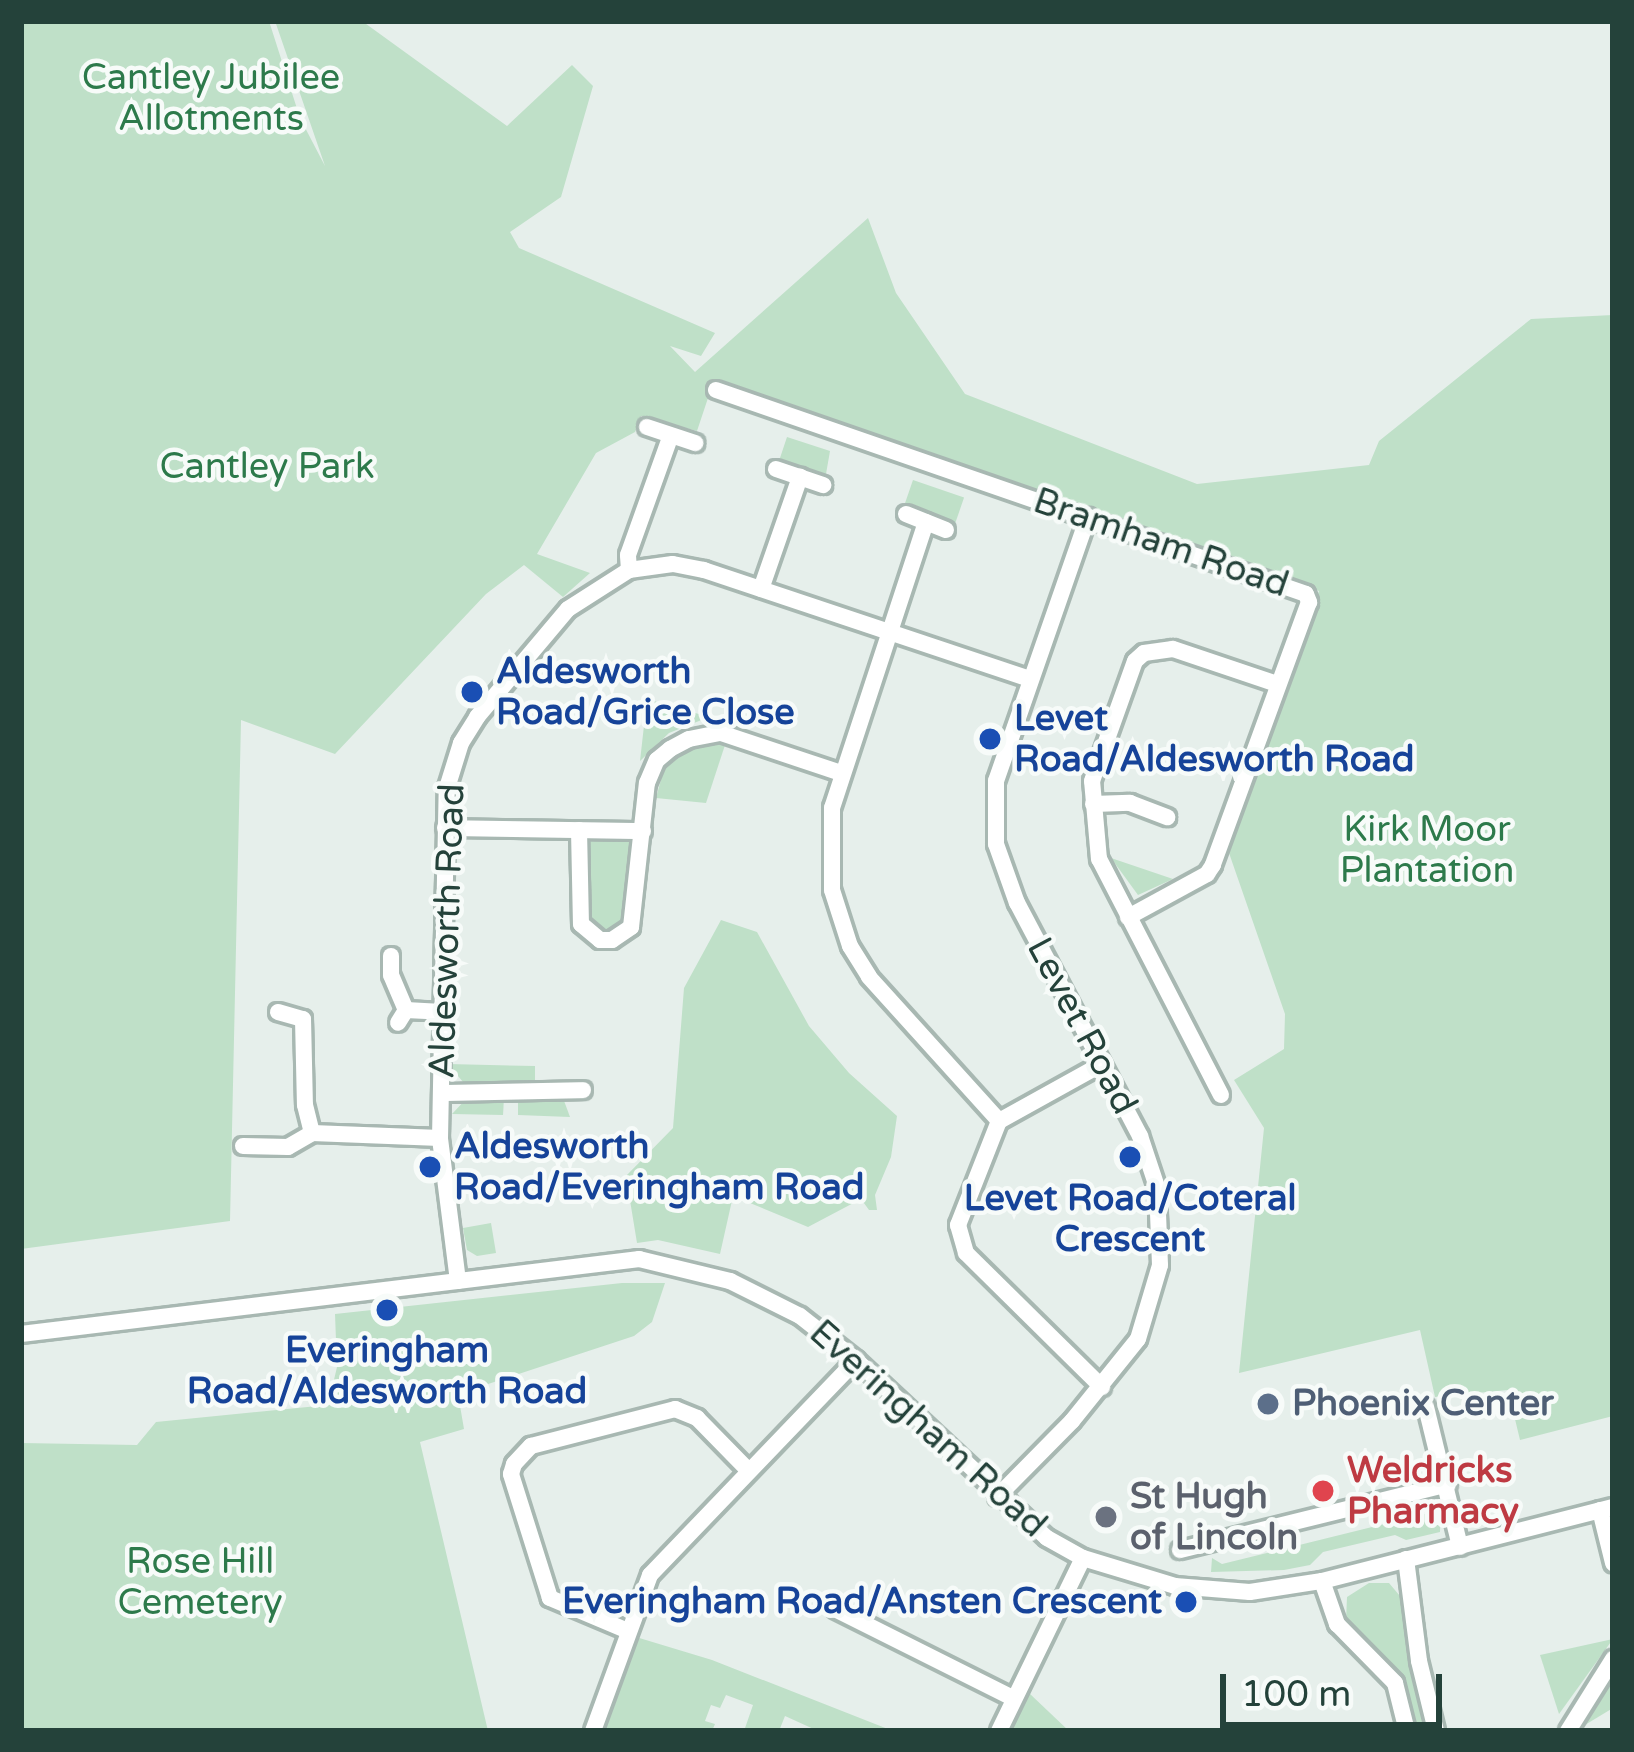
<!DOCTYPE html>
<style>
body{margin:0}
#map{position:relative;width:1634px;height:1752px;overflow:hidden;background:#e6efeb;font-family:"Varela Round",sans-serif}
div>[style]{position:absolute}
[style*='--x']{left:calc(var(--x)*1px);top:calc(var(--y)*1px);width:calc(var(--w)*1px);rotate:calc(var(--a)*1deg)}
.green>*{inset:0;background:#bfe0c8;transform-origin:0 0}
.roads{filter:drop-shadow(3px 0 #a8b8b2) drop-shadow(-3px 0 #a8b8b2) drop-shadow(0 3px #a8b8b2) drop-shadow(0 -3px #a8b8b2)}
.minor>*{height:16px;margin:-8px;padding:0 8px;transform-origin:8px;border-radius:8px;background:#fff}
.dots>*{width:33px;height:33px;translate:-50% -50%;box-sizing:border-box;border:6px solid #f7fbf9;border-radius:50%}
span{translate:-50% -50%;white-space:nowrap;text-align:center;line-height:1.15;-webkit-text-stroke:9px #f7fbf9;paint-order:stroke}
.park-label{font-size:36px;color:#2d7a4b}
.street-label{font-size:36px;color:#24423a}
.transit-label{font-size:36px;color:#164399;font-weight:700}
.left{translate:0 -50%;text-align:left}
.right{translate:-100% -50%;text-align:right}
.service-label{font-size:36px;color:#4e5e75;font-weight:700}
.health-label{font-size:36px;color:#be3a42;font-weight:700}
.worship-label{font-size:36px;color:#5b616d;font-weight:700}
.frame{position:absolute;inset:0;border:24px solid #24423a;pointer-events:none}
.scale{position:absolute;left:1220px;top:1674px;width:222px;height:54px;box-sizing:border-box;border:6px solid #24423a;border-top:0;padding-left:15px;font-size:36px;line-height:42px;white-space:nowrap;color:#24423a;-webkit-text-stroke:9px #f7fbf9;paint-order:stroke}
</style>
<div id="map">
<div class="green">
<i style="clip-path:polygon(21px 21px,269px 21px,300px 118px,325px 166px,275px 21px,362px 21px,507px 126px,572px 65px,593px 86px,561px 197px,510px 232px,519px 248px,715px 333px,701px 356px,670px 346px,695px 372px,868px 218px,896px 293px,965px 394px,1197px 484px,1369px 465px,1379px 441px,1531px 319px,1613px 315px,1613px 1416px,1520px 1440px,1508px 1390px,1435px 1397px,1420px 1330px,1239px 1373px,1264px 1128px,1234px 1080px,1284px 1049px,1285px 1014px,1229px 853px,1319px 591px,714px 380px,697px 431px,641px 416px,635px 432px,596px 453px,537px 554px,590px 573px,563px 597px,524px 565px,486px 594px,335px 754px,241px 720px,230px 1221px,21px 1249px)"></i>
<i style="clip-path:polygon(787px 437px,830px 451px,826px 474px,821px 477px,779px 461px)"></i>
<i style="left:913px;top:480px;width:54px;height:27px;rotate:19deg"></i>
<i style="clip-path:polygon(647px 699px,709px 717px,669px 733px,640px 761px)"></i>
<i style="clip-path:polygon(700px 744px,725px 745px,706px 803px,656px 798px,665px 765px)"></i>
<i style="clip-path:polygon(579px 830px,643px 831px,622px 937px,588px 933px)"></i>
<i style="clip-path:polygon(1111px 858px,1173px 879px,1138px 895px)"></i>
<i style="clip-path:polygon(721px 920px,757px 932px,809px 1026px,849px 1073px,897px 1116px,891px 1157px,875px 1195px,877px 1210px,869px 1210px,861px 1199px,808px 1227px,733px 1196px,720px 1254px,658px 1240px,637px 1243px,626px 1176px,673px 1128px,684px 988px)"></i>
<i style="clip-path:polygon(448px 1064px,535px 1066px,535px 1085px,463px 1082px)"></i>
<i style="clip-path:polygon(518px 1097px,563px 1098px,570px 1117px,518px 1115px)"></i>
<i style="clip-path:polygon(467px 1098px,504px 1098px,503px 1115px,452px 1114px)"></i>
<i style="clip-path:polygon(491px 1223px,496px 1253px,477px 1256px,467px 1250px,463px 1228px)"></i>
<i style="clip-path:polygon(622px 1283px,665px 1283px,652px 1322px,634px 1336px,458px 1394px,464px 1429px,420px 1442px,488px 1731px,21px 1731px,21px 1443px,137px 1445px,156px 1422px,328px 1405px,337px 1367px,335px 1314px)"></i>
<i style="clip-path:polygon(1441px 1510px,1440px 1532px,1406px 1540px,1395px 1535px,1323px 1552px,1310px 1565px,1284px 1570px,1211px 1572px,1212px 1558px,1222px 1564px)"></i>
<i style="clip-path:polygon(1369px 1583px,1389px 1583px,1405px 1602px,1427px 1731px,1414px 1731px,1398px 1671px,1346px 1621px,1347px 1597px)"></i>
<i style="clip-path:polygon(636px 1637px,712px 1660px,893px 1731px,818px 1731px,785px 1716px,779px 1731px,744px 1731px,753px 1705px,726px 1695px,720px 1708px,711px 1705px,705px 1721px,715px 1724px,712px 1731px,602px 1731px)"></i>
<i style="clip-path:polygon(1613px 1639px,1559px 1714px,1540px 1655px)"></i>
<i style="clip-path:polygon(1613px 1671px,1613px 1708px,1575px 1731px)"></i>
<i style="clip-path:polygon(1029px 1693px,1069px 1731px,1008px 1731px)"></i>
</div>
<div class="roads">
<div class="minor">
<i style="--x:716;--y:390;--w:624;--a:19.07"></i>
<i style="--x:1306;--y:594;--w:9;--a:69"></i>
<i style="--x:1309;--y:602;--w:280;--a:110.1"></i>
<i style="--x:1213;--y:865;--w:11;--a:124"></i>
<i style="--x:1207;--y:874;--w:90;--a:151.4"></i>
<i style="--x:647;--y:427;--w:51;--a:18.4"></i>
<i style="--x:776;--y:469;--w:50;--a:18.8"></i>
<i style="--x:906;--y:514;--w:43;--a:21.8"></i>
<i style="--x:926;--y:522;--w:301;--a:108.2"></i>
<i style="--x:832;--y:808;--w:82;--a:90"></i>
<i style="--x:832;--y:890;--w:59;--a:72.2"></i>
<i style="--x:850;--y:946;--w:36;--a:58"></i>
<i style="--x:869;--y:977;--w:194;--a:47.9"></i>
<i style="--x:629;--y:570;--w:15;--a:-94"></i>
<i style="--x:628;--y:555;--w:127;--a:-70.3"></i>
<i style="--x:761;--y:589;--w:119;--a:-70.8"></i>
<i style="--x:1093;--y:804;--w:37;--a:-2"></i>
<i style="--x:1130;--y:803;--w:40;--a:21"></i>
<i style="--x:445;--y:828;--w:198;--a:0.9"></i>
<i style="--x:579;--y:830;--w:94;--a:88.8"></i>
<i style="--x:581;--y:924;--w:25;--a:40"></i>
<i style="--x:600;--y:940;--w:12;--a:0"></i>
<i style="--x:612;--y:940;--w:23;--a:-34"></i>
<i style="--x:631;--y:927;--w:145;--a:-83.7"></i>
<i style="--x:647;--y:783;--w:25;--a:-67"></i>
<i style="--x:657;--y:760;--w:17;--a:-40"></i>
<i style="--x:670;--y:749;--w:21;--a:-28"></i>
<i style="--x:689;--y:739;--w:33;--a:-11"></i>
<i style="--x:721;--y:733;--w:126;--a:18.4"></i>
<i style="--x:391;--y:956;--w:19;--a:90"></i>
<i style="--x:391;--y:975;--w:38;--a:67"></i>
<i style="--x:406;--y:1010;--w:15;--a:122"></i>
<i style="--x:406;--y:1010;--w:36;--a:3"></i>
<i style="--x:278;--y:1012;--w:26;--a:16"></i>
<i style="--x:303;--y:1019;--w:86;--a:88.7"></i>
<i style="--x:305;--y:1105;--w:29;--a:76"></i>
<i style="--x:312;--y:1133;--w:128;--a:2.2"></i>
<i style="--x:1102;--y:1064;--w:118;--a:151"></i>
<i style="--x:999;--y:1121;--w:112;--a:111.5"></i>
<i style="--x:958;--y:1225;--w:29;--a:74"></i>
<i style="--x:966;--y:1253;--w:191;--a:44.6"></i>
<i style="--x:442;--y:1093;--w:141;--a:-1.2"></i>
<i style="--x:1221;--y:1095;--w:266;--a:-117.3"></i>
<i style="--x:1099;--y:859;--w:78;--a:-95.1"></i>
<i style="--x:1092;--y:781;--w:127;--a:-70.3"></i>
<i style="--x:1135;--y:661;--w:12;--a:-42"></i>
<i style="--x:1144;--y:653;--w:29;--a:-8"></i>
<i style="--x:1173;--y:649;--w:110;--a:18.6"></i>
<i style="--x:243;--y:1146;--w:45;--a:1.3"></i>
<i style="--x:288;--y:1147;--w:28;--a:-30"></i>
<i style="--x:458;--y:1281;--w:144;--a:-97.2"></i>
<i style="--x:440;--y:1138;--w:350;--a:-88.9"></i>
<i style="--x:447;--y:788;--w:47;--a:-72.7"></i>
<i style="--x:461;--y:743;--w:31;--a:-58"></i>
<i style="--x:477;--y:717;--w:141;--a:-49.9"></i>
<i style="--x:568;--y:609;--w:72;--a:-32.6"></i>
<i style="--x:629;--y:570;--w:44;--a:-7.8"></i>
<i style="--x:673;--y:564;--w:32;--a:11"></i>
<i style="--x:704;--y:570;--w:343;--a:18.5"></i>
<i style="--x:21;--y:1334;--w:623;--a:-6.92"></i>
<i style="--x:639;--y:1259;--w:94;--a:13.6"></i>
<i style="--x:730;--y:1281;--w:78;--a:26.6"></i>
<i style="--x:800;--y:1316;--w:71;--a:38.2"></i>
<i style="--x:856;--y:1360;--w:261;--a:43"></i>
<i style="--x:1047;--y:1538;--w:41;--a:29.1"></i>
<i style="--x:1083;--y:1558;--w:96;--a:16.9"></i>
<i style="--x:1175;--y:1586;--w:75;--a:4.6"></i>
<i style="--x:1250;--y:1592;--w:73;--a:-8.7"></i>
<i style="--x:1322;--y:1581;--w:300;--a:-14.3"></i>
<i style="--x:1426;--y:1407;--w:144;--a:76.3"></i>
<i style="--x:997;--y:1497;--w:107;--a:-45.4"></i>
<i style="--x:1072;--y:1421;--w:105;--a:-51.2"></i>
<i style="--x:1138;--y:1339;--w:77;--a:-73.4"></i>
<i style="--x:1160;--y:1265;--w:78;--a:-92.2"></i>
<i style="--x:1157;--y:1187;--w:54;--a:-108.4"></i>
<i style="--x:1140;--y:1136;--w:263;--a:-117.8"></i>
<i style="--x:1017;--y:903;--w:63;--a:-109.6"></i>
<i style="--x:996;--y:844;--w:63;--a:-90"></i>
<i style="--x:996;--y:781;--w:280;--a:-70.8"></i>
<i style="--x:1600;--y:1510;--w:55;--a:76.2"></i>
<i style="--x:1180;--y:1550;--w:276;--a:-13.8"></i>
<i style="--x:1406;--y:1559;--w:103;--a:82.7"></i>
<i style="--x:1419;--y:1661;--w:72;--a:76.3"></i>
<i style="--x:1322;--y:1581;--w:46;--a:70.8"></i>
<i style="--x:1337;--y:1624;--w:83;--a:45.5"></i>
<i style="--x:1395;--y:1683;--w:49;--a:76"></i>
<i style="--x:835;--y:1609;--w:199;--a:26.6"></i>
<i style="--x:628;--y:1631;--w:85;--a:-157.1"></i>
<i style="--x:550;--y:1598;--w:130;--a:-107.5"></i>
<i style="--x:511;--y:1474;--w:10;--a:-73"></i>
<i style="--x:514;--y:1464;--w:25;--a:-47"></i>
<i style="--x:531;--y:1446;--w:149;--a:-14.4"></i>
<i style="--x:675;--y:1409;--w:24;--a:22"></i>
<i style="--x:697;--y:1418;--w:73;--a:45.6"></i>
<i style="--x:593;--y:1731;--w:166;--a:-69.9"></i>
<i style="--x:650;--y:1575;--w:298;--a:-46.2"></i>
<i style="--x:999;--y:1731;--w:192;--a:-64.1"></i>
<i style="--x:1568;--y:1731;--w:85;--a:-58"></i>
</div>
</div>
<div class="dots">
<i style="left:472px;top:692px;background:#1a4fb4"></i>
<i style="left:990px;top:739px;background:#1a4fb4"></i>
<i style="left:1130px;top:1157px;background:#1a4fb4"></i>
<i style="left:430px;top:1167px;background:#1a4fb4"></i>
<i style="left:387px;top:1310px;background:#1a4fb4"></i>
<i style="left:1268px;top:1404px;background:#5c6f8a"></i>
<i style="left:1323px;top:1491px;background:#e0444e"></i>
<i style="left:1106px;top:1517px;background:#6b7280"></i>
<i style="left:1186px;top:1602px;background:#1a4fb4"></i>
</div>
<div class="park-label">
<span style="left:211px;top:98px">Cantley Jubilee<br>Allotments</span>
<span style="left:267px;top:467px">Cantley Park</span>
<span style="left:1427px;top:850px">Kirk Moor<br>Plantation</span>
<span style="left:200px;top:1582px">Rose Hill<br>Cemetery</span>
</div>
<div class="street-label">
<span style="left:1161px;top:543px;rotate:19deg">Bramham Road</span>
<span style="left:447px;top:931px;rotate:-88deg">Aldesworth Road</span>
<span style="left:1082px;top:1026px;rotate:62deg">Levet Road</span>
<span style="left:928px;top:1429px;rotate:42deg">Everingham Road</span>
</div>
<div class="transit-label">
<span class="left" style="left:496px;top:692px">Aldesworth<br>Road/Grice Close</span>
<span class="left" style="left:1014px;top:739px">Levet<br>Road/Aldesworth Road</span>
<span class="left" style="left:454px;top:1167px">Aldesworth<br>Road/Everingham Road</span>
<span style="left:1130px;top:1219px">Levet Road/Coteral<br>Crescent</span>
<span style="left:387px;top:1371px">Everingham<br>Road/Aldesworth Road</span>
<span class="right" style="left:1162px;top:1602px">Everingham Road/Ansten Crescent</span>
</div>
<div class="service-label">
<span class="left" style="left:1292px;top:1404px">Phoenix Center</span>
</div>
<div class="health-label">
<span class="left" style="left:1347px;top:1491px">Weldricks<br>Pharmacy</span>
</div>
<div class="worship-label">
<span class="left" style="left:1130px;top:1517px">St Hugh<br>of Lincoln</span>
</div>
<div class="frame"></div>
<div class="scale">100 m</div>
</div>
